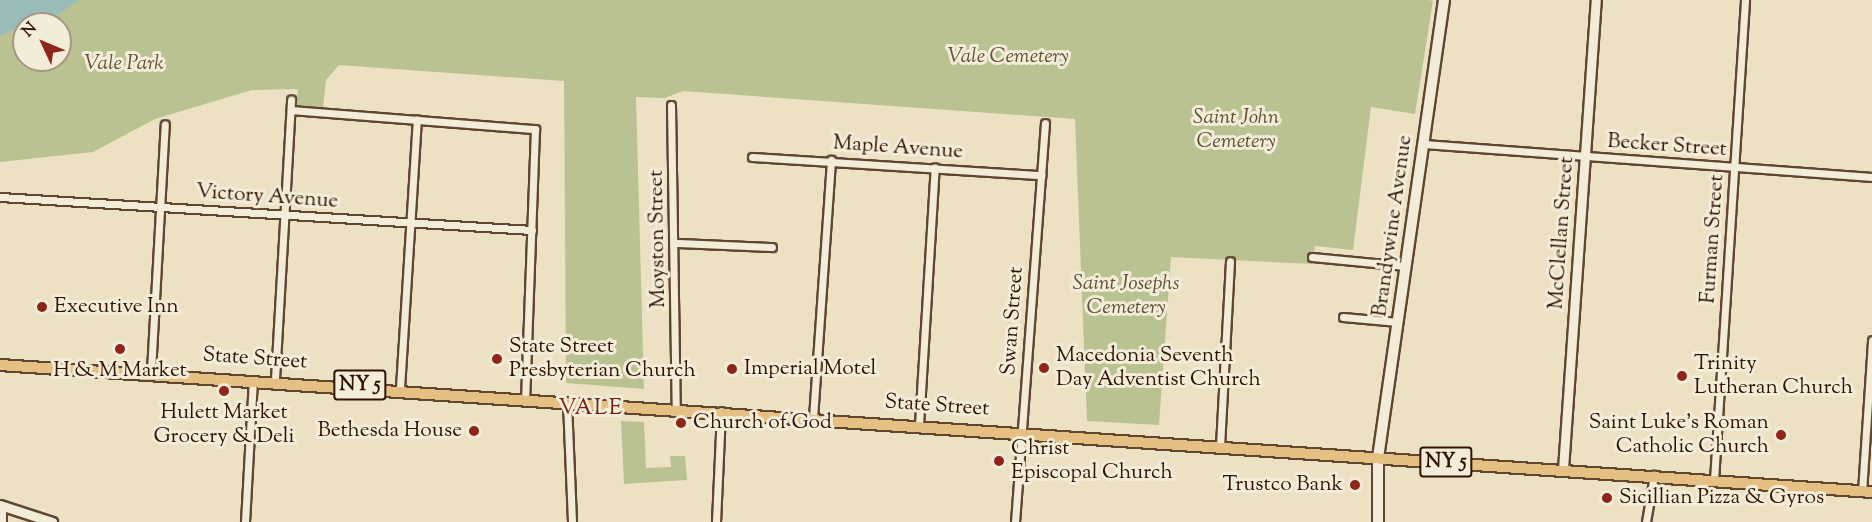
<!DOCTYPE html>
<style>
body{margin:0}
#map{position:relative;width:1872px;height:522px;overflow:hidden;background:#ede1c4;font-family:"Sorts Mill Goudy",serif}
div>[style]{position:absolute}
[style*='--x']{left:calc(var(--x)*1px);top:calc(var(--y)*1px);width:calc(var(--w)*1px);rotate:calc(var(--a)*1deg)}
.green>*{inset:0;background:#bbc292}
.water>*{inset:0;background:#9abcb9}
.roads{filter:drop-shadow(2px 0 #5f4631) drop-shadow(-2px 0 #5f4631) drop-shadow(0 2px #5f4631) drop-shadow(0 -2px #5f4631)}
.minor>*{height:7px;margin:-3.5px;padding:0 3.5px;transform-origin:3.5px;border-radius:3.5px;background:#f3ecd9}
.tertiary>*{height:9px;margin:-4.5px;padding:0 4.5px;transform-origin:4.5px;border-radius:4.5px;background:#f3ecd9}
.secondary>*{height:10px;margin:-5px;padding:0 5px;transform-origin:5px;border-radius:5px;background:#f3ecd9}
.primary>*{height:10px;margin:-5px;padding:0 5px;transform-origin:5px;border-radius:5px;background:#e6c082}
.dots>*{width:16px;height:16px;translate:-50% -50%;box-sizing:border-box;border:3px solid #f3ecd9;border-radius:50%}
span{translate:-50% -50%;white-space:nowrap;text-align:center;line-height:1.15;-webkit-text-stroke:6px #f3ecd9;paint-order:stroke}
.shield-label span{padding:2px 4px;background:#f3ecd9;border:2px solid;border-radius:4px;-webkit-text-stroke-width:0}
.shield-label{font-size:20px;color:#301300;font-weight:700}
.park-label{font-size:21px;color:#615033;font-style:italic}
.street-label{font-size:21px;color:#301300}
.poi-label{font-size:21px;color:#301300}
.left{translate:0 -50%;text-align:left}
.right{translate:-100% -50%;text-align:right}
.neighbourhood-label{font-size:22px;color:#7a1f14;letter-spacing:1.5px}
.north{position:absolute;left:12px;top:12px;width:60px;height:60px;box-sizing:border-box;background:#f3ecd9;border:2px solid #a59582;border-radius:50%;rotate:314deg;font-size:16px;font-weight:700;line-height:24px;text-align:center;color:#301300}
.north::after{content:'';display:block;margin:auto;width:21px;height:27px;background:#8f2418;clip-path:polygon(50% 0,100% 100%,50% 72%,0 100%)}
</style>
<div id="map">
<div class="green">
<i style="clip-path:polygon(evenodd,0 0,1429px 0,1433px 1px,1415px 114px,1371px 107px,1353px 250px,1315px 246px,1312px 264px,1171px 257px,1159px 425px,1087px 421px,1075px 119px,683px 91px,665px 98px,636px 97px,644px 389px,566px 383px,564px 81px,339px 65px,326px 80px,323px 108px,297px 108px,298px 89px,252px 90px,155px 119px,93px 152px,0 162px,0 0,24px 24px,60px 24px,60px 60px,24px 60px,24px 24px)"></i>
<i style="clip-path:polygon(621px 421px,644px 422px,646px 468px,671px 467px,670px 456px,685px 456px,687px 480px,624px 484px)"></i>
</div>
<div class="water">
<i style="clip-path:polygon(0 0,80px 0,46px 22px,24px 24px,0 36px)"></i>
</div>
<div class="roads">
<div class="minor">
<i style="--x:671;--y:105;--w:302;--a:89.1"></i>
<i style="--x:291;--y:110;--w:245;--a:4.5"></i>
<i style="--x:535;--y:129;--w:269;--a:92.1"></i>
<i style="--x:1424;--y:144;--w:449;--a:4.2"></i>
<i style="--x:752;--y:157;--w:290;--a:3.6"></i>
<i style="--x:0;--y:197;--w:533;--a:3.55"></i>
<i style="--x:676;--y:243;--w:96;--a:2.4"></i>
<i style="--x:1312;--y:257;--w:94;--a:5.5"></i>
<i style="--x:1343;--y:317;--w:55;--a:5.2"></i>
<i style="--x:151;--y:371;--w:247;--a:-86.8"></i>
<i style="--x:275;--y:379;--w:280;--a:-86.7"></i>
<i style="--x:400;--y:388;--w:269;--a:-86.4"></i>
<i style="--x:567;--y:402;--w:120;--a:87.6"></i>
<i style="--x:813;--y:418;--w:259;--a:-86"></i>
<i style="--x:919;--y:425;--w:258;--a:-86.5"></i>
<i style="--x:1220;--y:446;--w:185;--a:-86.9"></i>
<i style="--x:1714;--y:480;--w:481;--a:-86.3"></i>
<i style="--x:1862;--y:492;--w:152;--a:-86.2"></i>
<i style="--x:2;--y:522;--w:17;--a:-90"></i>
<i style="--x:245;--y:522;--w:141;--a:-86.8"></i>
<i style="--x:716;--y:522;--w:111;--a:-87.4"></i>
<i style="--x:1015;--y:522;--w:400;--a:-85.7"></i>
<i style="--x:1646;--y:522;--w:48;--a:-80.3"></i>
</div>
<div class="tertiary">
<i style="--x:1563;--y:469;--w:470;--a:-86"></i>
<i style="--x:0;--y:505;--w:55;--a:18.1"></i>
</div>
<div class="secondary">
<i style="--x:1378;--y:522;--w:64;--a:-90"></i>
<i style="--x:1378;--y:458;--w:463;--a:-81.8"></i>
</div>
<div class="primary">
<i style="--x:0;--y:365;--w:1876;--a:3.88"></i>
</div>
</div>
<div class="dots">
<i style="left:42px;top:307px;background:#8f2418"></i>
<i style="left:120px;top:349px;background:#8f2418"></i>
<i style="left:497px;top:359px;background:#8f2418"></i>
<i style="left:1044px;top:368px;background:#8f2418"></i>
<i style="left:732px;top:369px;background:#8f2418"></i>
<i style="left:1682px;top:376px;background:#8f2418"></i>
<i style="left:224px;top:391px;background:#8f2418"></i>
<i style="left:681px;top:423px;background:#8f2418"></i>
<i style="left:474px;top:431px;background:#8f2418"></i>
<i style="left:1781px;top:435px;background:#8f2418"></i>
<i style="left:999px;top:461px;background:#8f2418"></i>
<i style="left:1355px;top:485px;background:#8f2418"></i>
<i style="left:1607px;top:498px;background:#8f2418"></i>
</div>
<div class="shield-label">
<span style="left:360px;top:385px">NY 5</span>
<span style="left:1446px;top:462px">NY 5</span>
</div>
<div class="park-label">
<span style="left:1008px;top:57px">Vale Cemetery</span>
<span style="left:124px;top:64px">Vale Park</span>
<span style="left:1236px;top:130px">Saint John<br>Cemetery</span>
<span style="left:1126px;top:296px">Saint Josephs<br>Cemetery</span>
</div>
<div class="street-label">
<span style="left:1667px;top:146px;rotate:4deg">Becker Street</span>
<span style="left:898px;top:148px;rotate:4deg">Maple Avenue</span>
<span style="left:267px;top:197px;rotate:4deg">Victory Avenue</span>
<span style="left:1393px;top:226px;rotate:-82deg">Brandywine Avenue</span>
<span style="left:1562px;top:233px;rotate:-86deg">McClellan Street</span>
<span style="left:658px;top:239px;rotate:-91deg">Moyston Street</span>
<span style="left:1713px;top:239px;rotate:-86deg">Furman Street</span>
<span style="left:1013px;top:321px;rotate:-86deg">Swan Street</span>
<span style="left:255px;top:359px;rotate:4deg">State Street</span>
<span style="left:937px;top:406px;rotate:4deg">State Street</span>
</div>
<div class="poi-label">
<span class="left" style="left:54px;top:307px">Executive Inn</span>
<span class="left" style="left:509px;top:359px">State Street<br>Presbyterian Church</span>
<span class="left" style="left:1056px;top:368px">Macedonia Seventh<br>Day Adventist Church</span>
<span class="left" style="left:1694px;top:376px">Trinity<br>Lutheran Church</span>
<span class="left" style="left:744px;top:369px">Imperial Motel</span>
<span style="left:120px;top:371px">H &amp; M Market</span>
<span style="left:224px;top:425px">Hulett Market<br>Grocery &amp; Deli</span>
<span class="left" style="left:693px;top:423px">Church of God</span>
<span class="right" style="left:1769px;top:435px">Saint Luke's Roman<br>Catholic Church</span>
<span class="right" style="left:462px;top:431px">Bethesda House</span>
<span class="left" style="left:1011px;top:461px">Christ<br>Episcopal Church</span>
<span class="right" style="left:1343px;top:485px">Trustco Bank</span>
<span class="left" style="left:1619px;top:498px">Sicillian Pizza &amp; Gyros</span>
</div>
<div class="neighbourhood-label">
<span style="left:591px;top:410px">VALE</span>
</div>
<div class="north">N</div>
</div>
